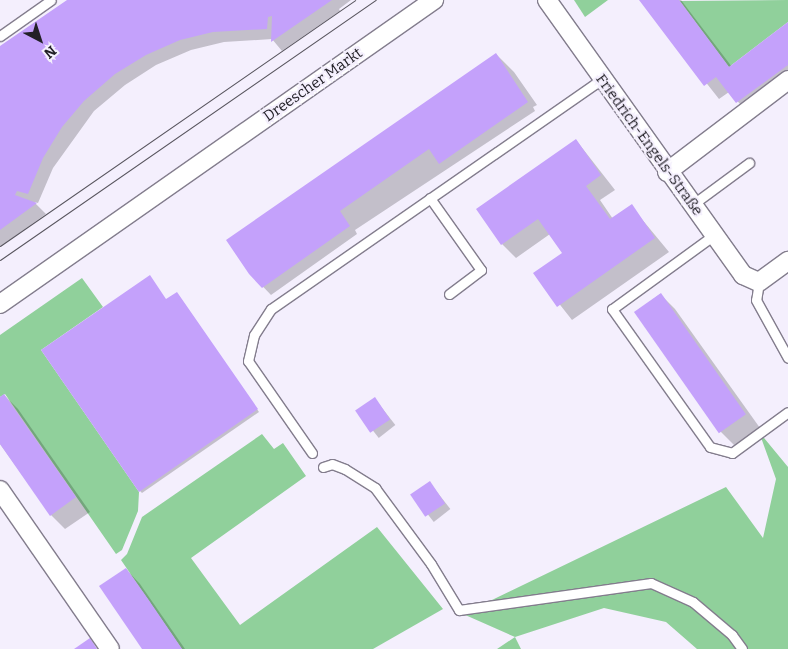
<!DOCTYPE html>
<meta charset="utf-8">
<style>
body{margin:0}
#map{position:relative;width:788px;height:649px;overflow:hidden;background:#f4effd;font-family:Bitter,serif}
div>[style]{position:absolute}
[style*='--x']{left:calc(var(--x)*1px);top:calc(var(--y)*1px);width:calc(var(--w)*1px);rotate:calc(var(--a)*1deg)}
.green>*{inset:0;background:#90d09b}
.shadow>*{inset:0;background:#0003;transform-origin:0 0}
.building>*{inset:0;background:#c4a1fb;transform-origin:0 0}
.roads{filter:drop-shadow(1px 0 #837d8d) drop-shadow(-1px 0 #837d8d) drop-shadow(0 1px #837d8d) drop-shadow(0 -1px #837d8d)}
.lane>*{height:9px;margin:-4.5px;padding:0 4.5px;transform-origin:4.5px;border-radius:4.5px;background:#fff}
.street>*{height:18px;margin:-9px;padding:0 9px;transform-origin:9px;border-radius:9px;background:#fff}
.tram>*{height:1px;margin:-0.5px;padding:0 0.5px;transform-origin:0.5px;border-radius:0.5px;background:#57545d}
span{translate:-50% -50%;white-space:nowrap;text-align:center;line-height:1.15;-webkit-text-stroke:4px #f4effd;paint-order:stroke}
.street-label{font-size:15px;color:#222027}
.north{position:absolute;left:15px;top:15px;width:50px;height:50px;-webkit-text-stroke:4px #f4effd;paint-order:stroke;rotate:140deg;font-size:14px;font-weight:700;line-height:20px;text-align:center;color:#222027}
.north::after{content:'';display:block;margin:auto;width:18px;height:22px;background:#222027;clip-path:polygon(50% 0,100% 100%,50% 72%,0 100%)}
</style>
<div id="map">
<div class="green">
<i style="clip-path:polygon(574px 0,608px 0,585px 17px)"></i>
<i style="clip-path:polygon(788px 0,788px 22px,729px 67px,680px 1px)"></i>
<i style="clip-path:polygon(82px 278px,103px 307px,41px 350px,139px 492px,138px 511px,122px 550px,116px 554px,5px 394px,0 397px,0 335px)"></i>
<i style="clip-path:polygon(759px 432px,788px 467px,788px 649px,697px 649px,666px 622px,604px 608px,515px 637px,521px 649px,497px 649px,515px 637px,463px 614px,726px 487px,763px 538px,776px 479px)"></i>
<i style="clip-path:polygon(262px 434px,274px 449px,283px 443px,306px 476px,191px 558px,240px 625px,377px 527px,443px 609px,373px 649px,182px 649px,121px 560px,127px 554px,142px 517px)"></i>
</div>
<div class="shadow">
<i style="clip-path:polygon(69px 0,351px 0,339px 9px,340px 11px,282px 51px,272px 39px,224px 42px,191px 50px,156px 65px,125px 85px,94px 111px,53px 168px,38px 203px,34px 202px,46px 214px,0 247px,0 48px)"></i>
<i style="clip-path:polygon(641px 0,681px 0,732px 67px,788px 24px,788px 89px,752px 117px,729px 92px,719px 99px)"></i>
<i style="clip-path:polygon(496px 54px,514px 72px,537px 105px,533px 107px,535px 111px,355px 230px,357px 234px,271px 295px,250px 273px)"></i>
<i style="clip-path:polygon(576px 140px,615px 190px,600px 200px,613px 219px,631px 206px,669px 252px,572px 320px,535px 273px,564px 253px,550px 234px,516px 258px,502px 244px)"></i>
<i style="clip-path:polygon(660px 294px,675px 309px,760px 428px,735px 446px,721px 432px,636px 312px)"></i>
<i style="clip-path:polygon(179px 296px,259px 412px,142px 493px,140px 491px,167px 301px)"></i>
<i style="clip-path:polygon(4px 395px,18px 409px,90px 512px,65px 529px,51px 515px,0 444px,0 398px)"></i>
<i style="left:375px;top:399px;width:33px;height:21px;rotate:52deg"></i>
<i style="left:430px;top:483px;width:33px;height:21px;rotate:52deg"></i>
<i style="clip-path:polygon(126px 569px,140px 584px,185px 649px,144px 649px)"></i>
</div>
<div class="building">
<i style="clip-path:polygon(67px 0,332px 0,271px 42px,272px 16px,268px 17px,267px 29px,213px 32px,180px 40px,146px 55px,115px 74px,84px 101px,62px 127px,43px 158px,28px 194px,17px 191px,15px 195px,37px 203px,0 230px,0 46px)"></i>
<i style="clip-path:polygon(639px 0,679px 0,729px 67px,788px 22px,788px 65px,736px 103px,716px 77px,704px 86px)"></i>
<i style="clip-path:polygon(496px 53px,528px 102px,439px 164px,429px 149px,340px 211px,350px 226px,262px 288px,249px 274px,226px 240px)"></i>
<i style="clip-path:polygon(576px 139px,601px 175px,586px 186px,610px 219px,632px 204px,655px 238px,557px 307px,533px 273px,562px 253px,538px 219px,501px 245px,476px 209px)"></i>
<i style="clip-path:polygon(150px 275px,166px 299px,177px 292px,258px 409px,139px 492px,41px 350px)"></i>
<i style="left:661px;top:293px;width:148px;height:33px;rotate:55deg"></i>
<i style="clip-path:polygon(4px 394px,76px 497px,50px 516px,0 444px,0 397px)"></i>
<i style="left:375px;top:397px;width:27px;height:24px;rotate:56deg"></i>
<i style="left:430px;top:481px;width:27px;height:24px;rotate:56deg"></i>
<i style="clip-path:polygon(126px 568px,148px 599px,182px 649px,142px 649px,99px 586px)"></i>
<i style="clip-path:polygon(90px 638px,97px 649px,74px 649px)"></i>
</div>
<div class="roads">
<div class="lane">
<i style="--x:0;--y:36;--w:62;--a:-35.2"></i>
<i style="--x:430;--y:198;--w:88;--a:54.7"></i>
<i style="--x:481;--y:270;--w:40;--a:143"></i>
<i style="--x:692;--y:205;--w:71;--a:-36.4"></i>
<i style="--x:714;--y:235;--w:126;--a:144"></i>
<i style="--x:612;--y:309;--w:169;--a:54.6"></i>
<i style="--x:710;--y:447;--w:23;--a:15"></i>
<i style="--x:732;--y:453;--w:69;--a:-36.2"></i>
<i style="--x:759;--y:282;--w:18;--a:99"></i>
<i style="--x:756;--y:300;--w:66;--a:61.1"></i>
<i style="--x:312;--y:453;--w:112;--a:-124.8"></i>
<i style="--x:248;--y:361;--w:27;--a:-77"></i>
<i style="--x:254;--y:335;--w:31;--a:-57"></i>
<i style="--x:271;--y:309;--w:403;--a:-34.8"></i>
<i style="--x:323;--y:467;--w:9;--a:-18"></i>
<i style="--x:332;--y:464;--w:14;--a:21"></i>
<i style="--x:345;--y:469;--w:36;--a:32"></i>
<i style="--x:375;--y:488;--w:94;--a:53.6"></i>
<i style="--x:431;--y:564;--w:54;--a:58.7"></i>
<i style="--x:459;--y:610;--w:194;--a:-8"></i>
<i style="--x:651;--y:583;--w:46;--a:24.3"></i>
<i style="--x:693;--y:602;--w:51;--a:40.2"></i>
<i style="--x:732;--y:635;--w:17;--a:54"></i>
</div>
<div class="street">
<i style="--x:547;--y:0;--w:338;--a:54.5"></i>
<i style="--x:743;--y:275;--w:17;--a:24"></i>
<i style="--x:759;--y:282;--w:36;--a:-36"></i>
<i style="--x:667;--y:172;--w:152;--a:-37.2"></i>
<i style="--x:0;--y:304;--w:530;--a:-35.01"></i>
<i style="--x:0;--y:490;--w:193;--a:55.3"></i>
</div>
</div>
<div class="tram">
<i style="--x:0;--y:246;--w:432;--a:-34.7"></i>
<i style="--x:0;--y:260;--w:457;--a:-34.7"></i>
</div>
<div class="street-label">
<span style="left:313px;top:85px;rotate:-35deg">Dreescher Markt</span>
<span style="left:649px;top:145px;rotate:54deg">Friedrich-Engels-Straße</span>
</div>
<div class="north">N</div>
</div>
